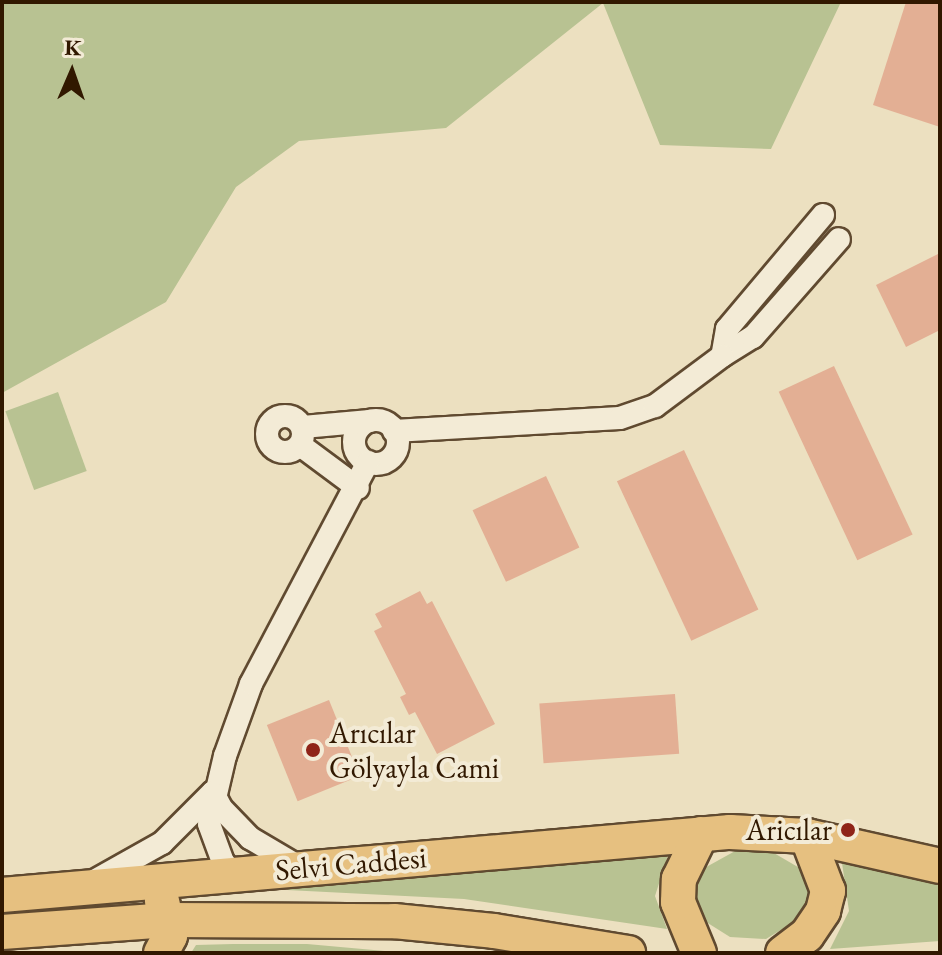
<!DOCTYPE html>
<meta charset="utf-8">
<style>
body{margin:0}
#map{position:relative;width:942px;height:955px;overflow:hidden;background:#ece0c0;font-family:"EB Garamond",serif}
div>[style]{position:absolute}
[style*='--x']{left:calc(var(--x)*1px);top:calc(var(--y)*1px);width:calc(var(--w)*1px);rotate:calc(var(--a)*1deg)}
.green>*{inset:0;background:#b8c292;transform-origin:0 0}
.building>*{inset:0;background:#e3af94;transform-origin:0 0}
.roads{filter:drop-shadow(2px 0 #604a30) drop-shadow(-2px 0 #604a30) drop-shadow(0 2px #604a30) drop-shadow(0 -2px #604a30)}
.street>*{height:22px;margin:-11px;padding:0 11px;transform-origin:11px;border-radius:11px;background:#f3ebd6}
.street>.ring{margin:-11px;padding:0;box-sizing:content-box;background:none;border:22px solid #f3ebd6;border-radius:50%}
.primary>*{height:34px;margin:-17px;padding:0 17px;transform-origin:17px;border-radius:17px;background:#e6c080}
.dots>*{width:22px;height:22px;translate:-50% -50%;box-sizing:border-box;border:4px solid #f3ebd6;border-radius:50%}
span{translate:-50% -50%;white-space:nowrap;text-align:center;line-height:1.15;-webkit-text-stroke:8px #f3ebd6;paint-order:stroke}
.poi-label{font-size:30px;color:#311800}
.left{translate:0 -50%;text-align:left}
.right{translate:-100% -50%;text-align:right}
.street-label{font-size:30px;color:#311800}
.frame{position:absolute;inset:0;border:4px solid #311800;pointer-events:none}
.north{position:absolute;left:32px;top:32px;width:80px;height:80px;-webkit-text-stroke:6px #f3ebd6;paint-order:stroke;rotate:2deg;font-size:22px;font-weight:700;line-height:32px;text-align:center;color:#311800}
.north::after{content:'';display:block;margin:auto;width:28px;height:36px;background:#311800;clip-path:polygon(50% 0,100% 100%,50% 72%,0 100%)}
</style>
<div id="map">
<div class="green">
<i style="clip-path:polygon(2px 2px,841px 2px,771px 149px,660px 145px,603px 3px,446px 128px,299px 141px,236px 187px,166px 302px,2px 393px)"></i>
<i style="left:58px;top:392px;width:84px;height:56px;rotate:70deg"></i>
<i style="clip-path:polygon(767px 849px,803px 870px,813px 891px,807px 914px,766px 939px,730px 937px,703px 920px,696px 909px,693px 885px,699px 871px,737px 850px)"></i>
<i style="clip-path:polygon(668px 855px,655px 896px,667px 929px,464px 899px,287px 890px,288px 884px)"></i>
<i style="clip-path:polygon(842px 863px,940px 885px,940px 941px,830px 949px,849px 911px)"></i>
<i style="clip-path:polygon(233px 944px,307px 944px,407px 953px,191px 953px,196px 945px)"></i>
</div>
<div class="building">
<i style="clip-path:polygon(906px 2px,940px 2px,940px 127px,873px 105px)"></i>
<i style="clip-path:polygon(940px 253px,940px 330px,906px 347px,876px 285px)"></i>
<i style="left:834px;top:366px;width:186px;height:61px;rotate:65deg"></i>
<i style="left:684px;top:450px;width:176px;height:74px;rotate:65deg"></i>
<i style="left:546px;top:476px;width:79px;height:81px;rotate:65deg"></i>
<i style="clip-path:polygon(420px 591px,427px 604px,432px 601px,495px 724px,437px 754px,415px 712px,409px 715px,400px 697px,406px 694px,374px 631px,382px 627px,375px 614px)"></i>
<i style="left:675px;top:694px;width:60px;height:136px;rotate:86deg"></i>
<i style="left:329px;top:700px;width:82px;height:67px;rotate:68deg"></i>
</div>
<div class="roads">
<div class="street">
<i style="--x:823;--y:215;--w:149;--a:130.1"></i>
<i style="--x:727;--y:329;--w:27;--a:100"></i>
<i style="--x:722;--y:356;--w:36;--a:-32"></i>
<i style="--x:753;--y:337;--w:130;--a:-48.7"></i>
<i class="ring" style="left:267px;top:416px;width:14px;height:14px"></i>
<i class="ring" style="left:354px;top:420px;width:22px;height:22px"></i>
<i style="--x:303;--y:427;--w:67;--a:-5.1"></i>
<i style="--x:394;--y:431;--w:226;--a:-3.3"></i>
<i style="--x:620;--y:418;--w:37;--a:-19"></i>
<i style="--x:655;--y:406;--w:84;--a:-36.7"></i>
<i style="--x:300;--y:445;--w:72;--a:36.6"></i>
<i style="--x:213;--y:792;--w:18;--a:63"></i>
<i style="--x:221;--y:808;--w:42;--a:46"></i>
<i style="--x:250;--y:838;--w:59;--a:30.5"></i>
<i style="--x:234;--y:874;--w:16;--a:-133"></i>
<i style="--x:223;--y:862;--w:40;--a:-110.2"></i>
<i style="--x:209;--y:824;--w:70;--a:-76.8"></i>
<i style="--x:225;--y:756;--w:77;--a:-70.1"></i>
<i style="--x:251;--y:684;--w:251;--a:-62.2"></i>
<i style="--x:94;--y:881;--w:78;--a:-29.2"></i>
<i style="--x:162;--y:843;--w:71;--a:-45"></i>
</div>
<div class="primary">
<i style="--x:2;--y:895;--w:731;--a:-4.95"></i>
<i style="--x:730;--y:832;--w:77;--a:3"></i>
<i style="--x:807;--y:836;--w:136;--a:12.7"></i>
<i style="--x:2;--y:932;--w:167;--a:-4.1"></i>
<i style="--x:169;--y:920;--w:225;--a:0.3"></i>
<i style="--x:394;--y:921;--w:100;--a:5.7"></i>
<i style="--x:494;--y:931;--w:136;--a:9.3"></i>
<i style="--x:161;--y:953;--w:19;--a:-62"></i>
<i style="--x:170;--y:936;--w:36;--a:-103"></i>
<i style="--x:699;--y:953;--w:55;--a:-112.4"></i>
<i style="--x:678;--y:902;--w:23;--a:-88"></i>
<i style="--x:679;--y:879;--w:50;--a:-63.9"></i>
<i style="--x:783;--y:953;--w:30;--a:-37"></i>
<i style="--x:807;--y:935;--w:29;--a:-56"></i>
<i style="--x:823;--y:911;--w:21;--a:-76"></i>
<i style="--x:828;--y:891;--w:59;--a:-110.9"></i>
</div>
</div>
<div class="dots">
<i style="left:313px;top:750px;background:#8f2418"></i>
<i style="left:848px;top:830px;background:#8f2418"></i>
</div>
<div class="poi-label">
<span class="left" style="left:329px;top:750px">Arıcılar<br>Gölyayla Cami</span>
<span class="right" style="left:832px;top:830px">Aricılar</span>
</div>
<div class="street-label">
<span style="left:351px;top:864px;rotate:-5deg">Selvi Caddesi</span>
</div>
<div class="frame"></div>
<div class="north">K</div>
</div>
